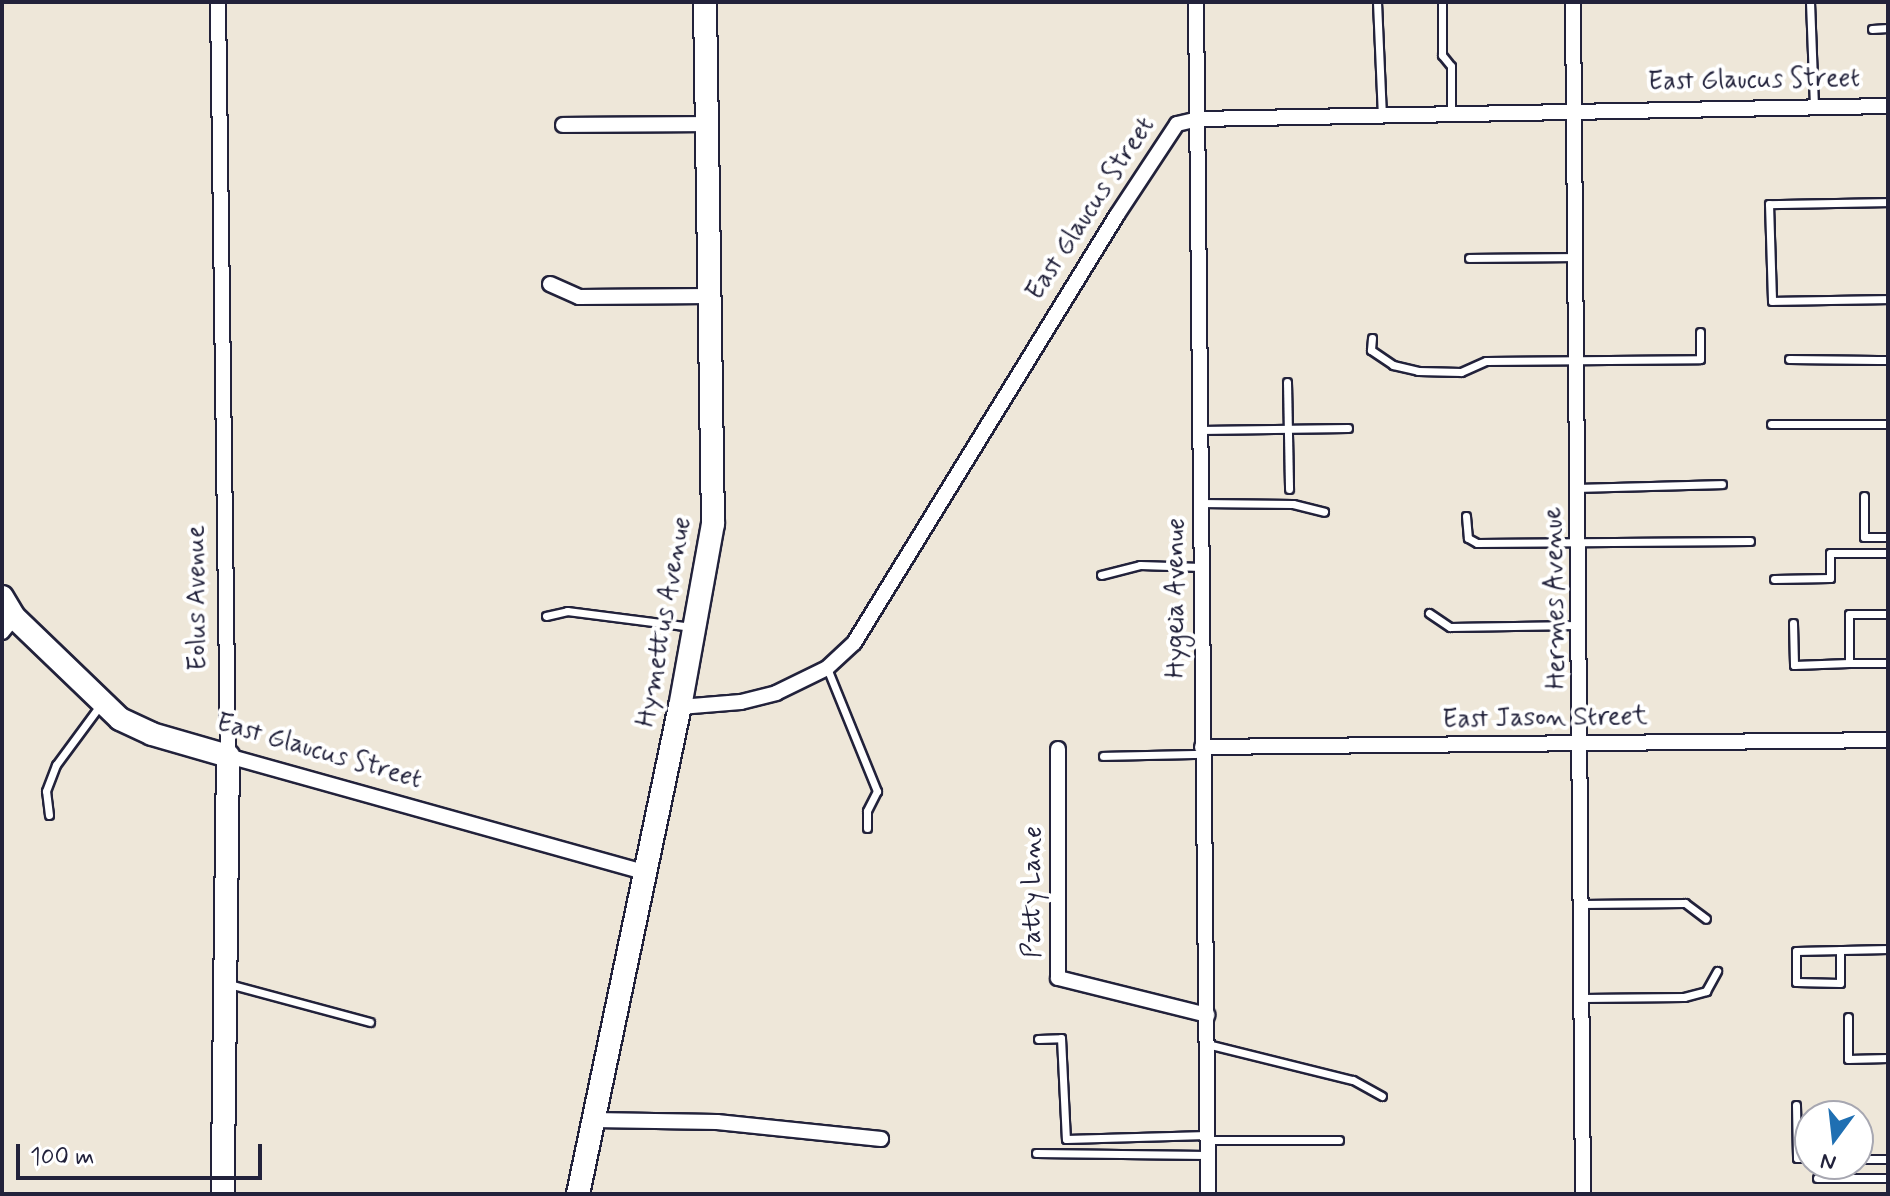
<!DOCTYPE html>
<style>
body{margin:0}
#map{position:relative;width:1890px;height:1196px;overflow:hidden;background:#eee7d9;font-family:Mynerve,sans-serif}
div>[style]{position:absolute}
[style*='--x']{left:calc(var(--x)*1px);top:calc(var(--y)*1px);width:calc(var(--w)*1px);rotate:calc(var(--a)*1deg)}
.roads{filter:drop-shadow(2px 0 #22223b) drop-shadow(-2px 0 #22223b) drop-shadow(0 2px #22223b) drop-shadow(0 -2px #22223b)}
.lane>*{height:7px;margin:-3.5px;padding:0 3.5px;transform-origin:3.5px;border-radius:3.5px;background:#fff}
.street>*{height:14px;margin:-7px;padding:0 7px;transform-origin:7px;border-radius:7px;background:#fff}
.secondary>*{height:22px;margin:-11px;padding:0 11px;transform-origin:11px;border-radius:11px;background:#fff}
span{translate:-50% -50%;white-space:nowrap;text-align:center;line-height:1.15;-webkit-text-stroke:8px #fff;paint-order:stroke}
.street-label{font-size:26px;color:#22223b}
.frame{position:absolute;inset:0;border:4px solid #22223b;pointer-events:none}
.north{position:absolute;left:1794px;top:1100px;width:80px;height:80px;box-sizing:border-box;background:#fff;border:2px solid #a7a7b1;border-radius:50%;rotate:195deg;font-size:22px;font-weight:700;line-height:32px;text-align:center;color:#22223b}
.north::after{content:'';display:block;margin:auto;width:28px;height:36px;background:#1f6fb2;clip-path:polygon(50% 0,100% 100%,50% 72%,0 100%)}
.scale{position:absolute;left:16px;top:1144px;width:246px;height:36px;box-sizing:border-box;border:4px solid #22223b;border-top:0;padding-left:10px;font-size:24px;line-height:28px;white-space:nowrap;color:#22223b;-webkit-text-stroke:6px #fff;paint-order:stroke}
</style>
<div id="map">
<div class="roads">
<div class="lane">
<i style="--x:1377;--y:2;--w:113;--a:87.5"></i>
<i style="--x:1442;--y:2;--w:53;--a:90"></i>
<i style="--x:1442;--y:55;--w:14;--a:51"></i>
<i style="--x:1451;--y:66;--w:48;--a:90"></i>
<i style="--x:1810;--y:2;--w:105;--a:87.8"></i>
<i style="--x:1872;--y:29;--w:16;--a:-4"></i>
<i style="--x:1888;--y:202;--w:119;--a:179"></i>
<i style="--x:1769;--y:204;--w:97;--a:88.2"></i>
<i style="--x:1772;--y:301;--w:116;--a:-1"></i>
<i style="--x:1469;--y:258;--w:107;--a:-0.5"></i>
<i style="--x:1372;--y:338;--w:12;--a:95"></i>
<i style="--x:1371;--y:350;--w:27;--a:34"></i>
<i style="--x:1393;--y:365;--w:26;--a:13"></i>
<i style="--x:1418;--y:371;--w:43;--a:1.3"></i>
<i style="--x:1461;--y:372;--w:27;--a:-24"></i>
<i style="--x:1486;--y:361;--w:214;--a:-0.5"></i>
<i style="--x:1700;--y:359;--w:27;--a:-90"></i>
<i style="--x:1789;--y:359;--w:99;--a:0.6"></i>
<i style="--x:1287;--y:382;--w:107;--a:88.9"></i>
<i style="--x:1771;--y:424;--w:117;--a:0"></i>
<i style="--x:1200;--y:430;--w:148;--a:-0.8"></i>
<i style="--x:1579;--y:488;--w:143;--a:-1.6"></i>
<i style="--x:1864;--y:496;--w:41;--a:90"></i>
<i style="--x:1864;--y:537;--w:24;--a:0"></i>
<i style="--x:1200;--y:503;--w:93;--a:0.6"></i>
<i style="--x:1293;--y:504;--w:32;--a:14"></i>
<i style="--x:1466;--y:516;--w:22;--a:85"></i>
<i style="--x:1468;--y:538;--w:10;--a:29"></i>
<i style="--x:1477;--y:543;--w:273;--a:-0.4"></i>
<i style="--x:1101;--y:575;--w:40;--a:-14.4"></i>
<i style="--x:1140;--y:565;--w:61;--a:1.9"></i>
<i style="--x:1774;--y:579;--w:56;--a:-1"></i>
<i style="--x:1830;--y:578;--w:25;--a:-90"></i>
<i style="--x:1830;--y:553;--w:58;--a:0"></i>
<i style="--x:1429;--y:613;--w:25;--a:34"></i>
<i style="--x:1450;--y:627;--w:128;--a:-0.9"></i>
<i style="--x:1888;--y:614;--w:39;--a:180"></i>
<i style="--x:1849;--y:614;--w:49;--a:90"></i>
<i style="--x:1849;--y:663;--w:39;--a:0"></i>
<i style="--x:546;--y:616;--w:22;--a:-13"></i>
<i style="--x:567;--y:611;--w:126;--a:7.3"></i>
<i style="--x:1793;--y:623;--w:42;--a:88.6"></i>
<i style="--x:1794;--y:665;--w:55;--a:-2.1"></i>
<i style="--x:827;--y:668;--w:133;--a:67.9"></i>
<i style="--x:877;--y:791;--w:22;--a:117"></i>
<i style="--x:867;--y:811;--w:17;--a:90"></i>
<i style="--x:1103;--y:756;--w:99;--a:-1.2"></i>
<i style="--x:49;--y:815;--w:24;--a:-97"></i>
<i style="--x:46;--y:791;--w:28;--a:-69"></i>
<i style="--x:56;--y:765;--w:76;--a:-53.6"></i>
<i style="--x:1582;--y:904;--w:103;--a:-0.6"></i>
<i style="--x:1685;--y:903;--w:26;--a:37"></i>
<i style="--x:1840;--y:950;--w:33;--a:90"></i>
<i style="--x:1840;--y:983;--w:44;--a:-178.7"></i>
<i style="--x:1796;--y:982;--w:31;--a:-90"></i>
<i style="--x:1796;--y:951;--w:92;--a:-1.2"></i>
<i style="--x:229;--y:984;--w:146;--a:15.1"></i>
<i style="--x:1583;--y:998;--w:101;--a:-0.6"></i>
<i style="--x:1684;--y:997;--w:23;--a:-15"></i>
<i style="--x:1706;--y:991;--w:23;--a:-61"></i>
<i style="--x:1848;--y:1017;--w:42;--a:90"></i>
<i style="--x:1848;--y:1059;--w:40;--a:-1.4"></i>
<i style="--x:1038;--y:1039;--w:23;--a:-2"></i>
<i style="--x:1061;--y:1038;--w:101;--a:87.2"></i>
<i style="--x:1066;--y:1139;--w:141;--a:-1.6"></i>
<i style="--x:1207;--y:1044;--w:150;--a:13.9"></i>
<i style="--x:1353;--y:1080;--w:33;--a:29"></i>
<i style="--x:1796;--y:1105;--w:53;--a:88.9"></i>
<i style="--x:1797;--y:1158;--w:13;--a:0"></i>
<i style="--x:1208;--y:1140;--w:131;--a:0"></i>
<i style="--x:1036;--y:1153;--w:171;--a:0.7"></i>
<i style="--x:1858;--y:1159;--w:30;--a:0"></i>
<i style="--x:1817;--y:1178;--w:71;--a:0"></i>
</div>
<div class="street">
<i style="--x:218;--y:2;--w:754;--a:89.24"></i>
<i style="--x:228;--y:756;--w:434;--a:15.6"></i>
<i style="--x:1196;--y:2;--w:1192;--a:89.42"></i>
<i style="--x:1573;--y:2;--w:1192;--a:89.52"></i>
<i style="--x:563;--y:125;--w:145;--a:-0.4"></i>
<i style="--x:550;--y:284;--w:32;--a:24"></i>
<i style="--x:579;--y:297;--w:131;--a:-0.4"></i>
<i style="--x:2;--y:632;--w:19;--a:-51"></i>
<i style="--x:680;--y:707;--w:61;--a:-4.7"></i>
<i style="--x:741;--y:702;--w:36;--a:-14"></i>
<i style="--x:776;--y:693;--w:57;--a:-26.1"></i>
<i style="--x:827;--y:668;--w:37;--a:-43"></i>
<i style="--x:854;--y:643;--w:502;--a:-58.43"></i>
<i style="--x:1117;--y:215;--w:109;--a:-56.6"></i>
<i style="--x:1177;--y:124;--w:22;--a:-13"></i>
<i style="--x:1198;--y:119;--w:690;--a:-1.08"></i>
<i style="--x:1202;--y:747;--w:686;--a:-0.58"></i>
<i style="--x:1058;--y:749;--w:229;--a:90"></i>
<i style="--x:1058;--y:978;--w:154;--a:13.9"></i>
<i style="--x:593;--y:1120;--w:124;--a:0.9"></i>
<i style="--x:717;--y:1122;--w:165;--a:5.9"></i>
</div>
<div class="secondary">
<i style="--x:2;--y:597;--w:23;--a:59"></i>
<i style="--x:14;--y:617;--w:147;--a:43.9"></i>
<i style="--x:120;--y:719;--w:35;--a:25"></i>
<i style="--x:152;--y:734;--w:79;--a:16.1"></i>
<i style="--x:228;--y:756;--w:438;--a:90.7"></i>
<i style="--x:578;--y:1194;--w:498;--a:-78.2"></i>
<i style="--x:680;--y:707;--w:186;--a:-79.8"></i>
<i style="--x:713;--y:524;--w:522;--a:-90.88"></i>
</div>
</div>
<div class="street-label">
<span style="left:1754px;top:81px;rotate:-1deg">East Glaucus Street</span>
<span style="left:1091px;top:209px;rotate:-57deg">East Glaucus Street</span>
<span style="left:198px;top:598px;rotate:-91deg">Eolus Avenue</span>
<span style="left:1177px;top:598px;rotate:-90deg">Hygeia Avenue</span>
<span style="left:1556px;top:598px;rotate:-91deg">Hermes Avenue</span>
<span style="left:665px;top:622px;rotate:-80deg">Hymettus Avenue</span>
<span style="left:1545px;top:719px;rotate:-1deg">East Jason Street</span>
<span style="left:319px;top:752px;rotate:16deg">East Glaucus Street</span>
<span style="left:1034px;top:892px;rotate:-90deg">Patty Lane</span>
</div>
<div class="frame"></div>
<div class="north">N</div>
<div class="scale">100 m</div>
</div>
